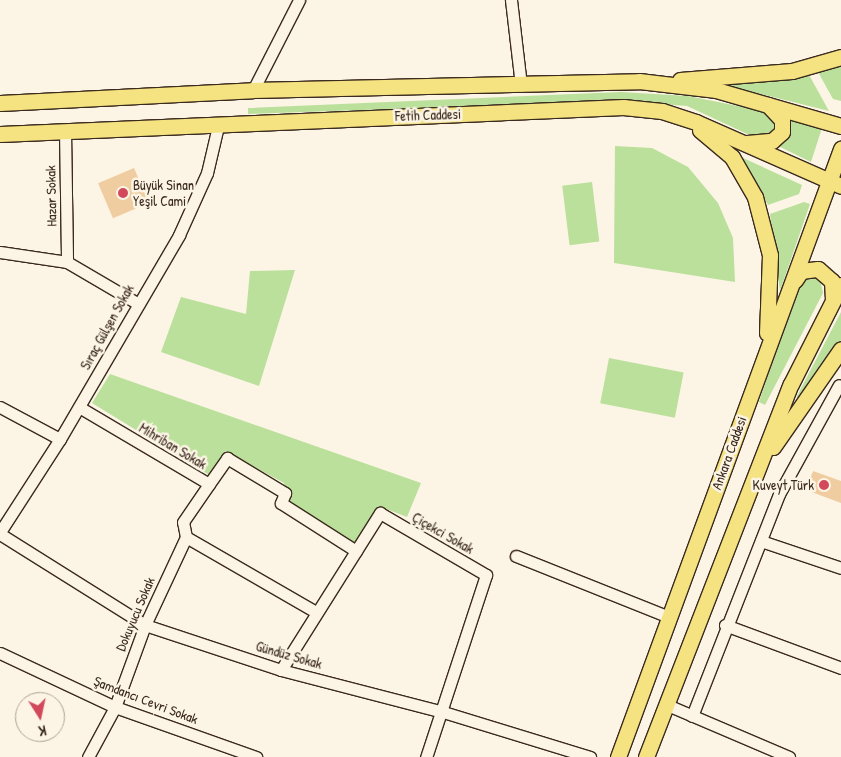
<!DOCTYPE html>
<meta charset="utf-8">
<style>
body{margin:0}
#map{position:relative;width:841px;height:757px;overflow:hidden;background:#fcf5e5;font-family:"Patrick Hand",sans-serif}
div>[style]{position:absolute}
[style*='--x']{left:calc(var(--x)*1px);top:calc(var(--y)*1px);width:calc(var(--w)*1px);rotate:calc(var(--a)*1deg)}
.green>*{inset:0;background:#bbe09b;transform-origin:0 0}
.building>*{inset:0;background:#efcda0;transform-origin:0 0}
.roads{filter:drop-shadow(1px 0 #3b2a1e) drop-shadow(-1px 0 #3b2a1e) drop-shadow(0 1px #3b2a1e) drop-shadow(0 -1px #3b2a1e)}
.minor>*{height:11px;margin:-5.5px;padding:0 5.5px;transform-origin:5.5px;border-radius:5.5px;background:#fcf5e5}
.major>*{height:15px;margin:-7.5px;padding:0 7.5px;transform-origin:7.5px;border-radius:7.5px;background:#f5e382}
.dots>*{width:14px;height:14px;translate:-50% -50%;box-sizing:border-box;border:2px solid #fcf5e5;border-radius:50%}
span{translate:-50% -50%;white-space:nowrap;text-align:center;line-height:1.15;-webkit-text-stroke:5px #fcf5e5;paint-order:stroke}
.street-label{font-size:14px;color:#3b2a1e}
.poi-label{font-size:14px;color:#3b2a1e}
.left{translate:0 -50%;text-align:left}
.right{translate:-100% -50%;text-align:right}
.north{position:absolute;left:15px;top:692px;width:50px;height:50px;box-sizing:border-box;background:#fcf5e5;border:1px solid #afa495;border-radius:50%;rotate:170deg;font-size:14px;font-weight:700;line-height:20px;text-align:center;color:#3b2a1e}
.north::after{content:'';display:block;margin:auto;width:18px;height:22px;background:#d1495b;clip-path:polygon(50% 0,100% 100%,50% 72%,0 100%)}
</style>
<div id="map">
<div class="green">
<i style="clip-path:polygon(841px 62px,841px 101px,833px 99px,818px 72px)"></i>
<i style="clip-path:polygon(808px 73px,829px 111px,721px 84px)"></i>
<i style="clip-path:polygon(621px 92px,688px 96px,748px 108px,770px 113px,777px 124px,772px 136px,758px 139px,687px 106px,623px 101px,248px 114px,248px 108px)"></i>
<i style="clip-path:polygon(789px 119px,822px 128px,811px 162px,776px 145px)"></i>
<i style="clip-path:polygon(615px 146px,652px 148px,688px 167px,718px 203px,733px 238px,735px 282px,614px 263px)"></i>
<i style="clip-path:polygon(741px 157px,802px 185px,799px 194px,768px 205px)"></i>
<i style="left:592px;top:182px;width:60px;height:30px;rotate:83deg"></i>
<i style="clip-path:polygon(804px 202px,810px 204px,780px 291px,770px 214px)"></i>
<i style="clip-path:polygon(295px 270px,259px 386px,161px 352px,181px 297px,246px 314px,250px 271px)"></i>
<i style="clip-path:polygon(805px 278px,820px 279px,823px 293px,765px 405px,759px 402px,798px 285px)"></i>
<i style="clip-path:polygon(841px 312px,841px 340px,797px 400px,797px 396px)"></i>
<i style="left:609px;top:358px;width:76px;height:46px;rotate:11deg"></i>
<i style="clip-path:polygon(110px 374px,421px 483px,407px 517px,384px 508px,358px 545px,288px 504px,284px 483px,225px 451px,211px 476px,92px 403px)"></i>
</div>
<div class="building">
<i style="left:134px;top:168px;width:38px;height:39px;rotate:67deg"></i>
<i style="clip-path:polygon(813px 471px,841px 481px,841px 503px,806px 490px)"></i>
</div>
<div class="roads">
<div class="minor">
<i style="--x:511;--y:0;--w:86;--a:83.3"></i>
<i style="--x:253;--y:90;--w:101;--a:-62.9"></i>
<i style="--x:65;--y:130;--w:132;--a:89.1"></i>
<i style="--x:0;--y:252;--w:68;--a:8.5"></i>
<i style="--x:67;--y:262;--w:81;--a:30.4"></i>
<i style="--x:0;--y:407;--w:68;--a:28.1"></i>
<i style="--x:79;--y:407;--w:151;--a:30.6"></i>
<i style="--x:209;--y:484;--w:32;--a:-55"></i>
<i style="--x:227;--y:458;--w:68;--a:31.1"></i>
<i style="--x:285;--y:493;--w:11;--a:112"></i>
<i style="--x:281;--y:503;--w:89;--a:32.6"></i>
<i style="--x:0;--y:532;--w:111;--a:-57.2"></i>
<i style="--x:60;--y:439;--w:236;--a:-59.7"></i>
<i style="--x:179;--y:235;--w:68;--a:-65.7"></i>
<i style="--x:207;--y:173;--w:48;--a:-76.8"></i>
<i style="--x:0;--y:534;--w:171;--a:32.1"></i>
<i style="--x:145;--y:625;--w:143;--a:18.3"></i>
<i style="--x:281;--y:670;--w:164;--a:14.5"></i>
<i style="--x:440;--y:711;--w:157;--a:17"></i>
<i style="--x:186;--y:537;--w:150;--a:30"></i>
<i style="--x:761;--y:541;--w:84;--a:18.6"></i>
<i style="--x:516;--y:556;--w:165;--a:21.7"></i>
<i style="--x:725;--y:625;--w:124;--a:20.3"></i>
<i style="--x:0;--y:653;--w:127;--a:25.2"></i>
<i style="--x:115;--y:707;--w:150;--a:19.5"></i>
<i style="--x:281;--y:670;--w:186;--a:-57.8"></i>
<i style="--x:380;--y:513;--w:123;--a:30.3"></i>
<i style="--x:486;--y:575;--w:192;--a:108.2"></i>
<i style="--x:665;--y:704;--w:135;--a:23.1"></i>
<i style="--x:692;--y:716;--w:238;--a:-68.6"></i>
<i style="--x:779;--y:494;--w:124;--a:-61.2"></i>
<i style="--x:88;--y:757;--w:57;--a:-61.6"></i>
<i style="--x:115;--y:707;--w:87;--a:-69.9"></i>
<i style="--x:145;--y:625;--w:97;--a:-65"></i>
<i style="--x:186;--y:537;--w:15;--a:-101"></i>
<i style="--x:183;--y:522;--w:46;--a:-55.6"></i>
</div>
<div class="major">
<i style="--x:680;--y:80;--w:112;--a:-4.6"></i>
<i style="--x:792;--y:71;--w:51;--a:-15.9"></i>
<i style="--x:0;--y:103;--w:253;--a:-2.9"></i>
<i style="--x:253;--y:90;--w:386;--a:-1.3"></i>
<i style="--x:639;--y:81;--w:78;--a:6.7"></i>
<i style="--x:716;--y:90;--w:130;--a:16.1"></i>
<i style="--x:700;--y:130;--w:42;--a:40.2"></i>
<i style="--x:732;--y:157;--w:46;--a:60.1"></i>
<i style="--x:755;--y:197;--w:60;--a:75.5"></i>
<i style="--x:770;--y:255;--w:78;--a:92.2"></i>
<i style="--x:0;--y:134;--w:624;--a:-2.48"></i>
<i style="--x:623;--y:107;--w:39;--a:6"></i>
<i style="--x:662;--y:111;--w:36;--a:18"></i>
<i style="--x:696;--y:122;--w:158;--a:23.8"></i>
<i style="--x:747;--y:143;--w:25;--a:-5"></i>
<i style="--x:772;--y:141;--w:13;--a:-42"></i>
<i style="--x:782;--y:132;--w:12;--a:-90"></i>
<i style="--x:782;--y:120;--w:21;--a:-133"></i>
<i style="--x:795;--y:280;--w:11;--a:-56"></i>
<i style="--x:801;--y:271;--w:17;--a:-7"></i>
<i style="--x:818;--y:269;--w:18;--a:41"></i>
<i style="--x:832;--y:281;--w:17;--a:87"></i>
<i style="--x:773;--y:447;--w:119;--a:-55.2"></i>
<i style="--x:618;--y:757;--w:648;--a:-69.86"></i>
<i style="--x:646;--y:757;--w:400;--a:-68.8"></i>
<i style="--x:791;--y:384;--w:111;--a:-63.2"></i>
</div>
</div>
<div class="dots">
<i style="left:123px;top:193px;background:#d1495b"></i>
<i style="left:824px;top:485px;background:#d1495b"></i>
</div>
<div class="street-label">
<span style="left:428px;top:115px;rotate:-2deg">Fetih Caddesi</span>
<span style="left:51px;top:196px;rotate:-91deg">Hazar Sokak</span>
<span style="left:107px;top:327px;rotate:-61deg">Sıraç Gülşen Sokak</span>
<span style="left:173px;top:446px;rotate:31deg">Mihriban Sokak</span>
<span style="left:729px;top:453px;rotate:-70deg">Ankara Caddesi</span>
<span style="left:443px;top:533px;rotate:30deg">Çiçekci Sokak</span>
<span style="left:135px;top:614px;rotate:-67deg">Dokuyucu Sokak</span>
<span style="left:289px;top:655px;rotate:16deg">Gündüz Sokak</span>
<span style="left:146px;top:700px;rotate:21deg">Şamdancı Cevri Sokak</span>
</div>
<div class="poi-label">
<span class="left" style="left:133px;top:193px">Büyük Sinan<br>Yeşil Cami</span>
<span class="right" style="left:814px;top:485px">Kuveyt Türk</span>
</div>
<div class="north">K</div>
</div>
